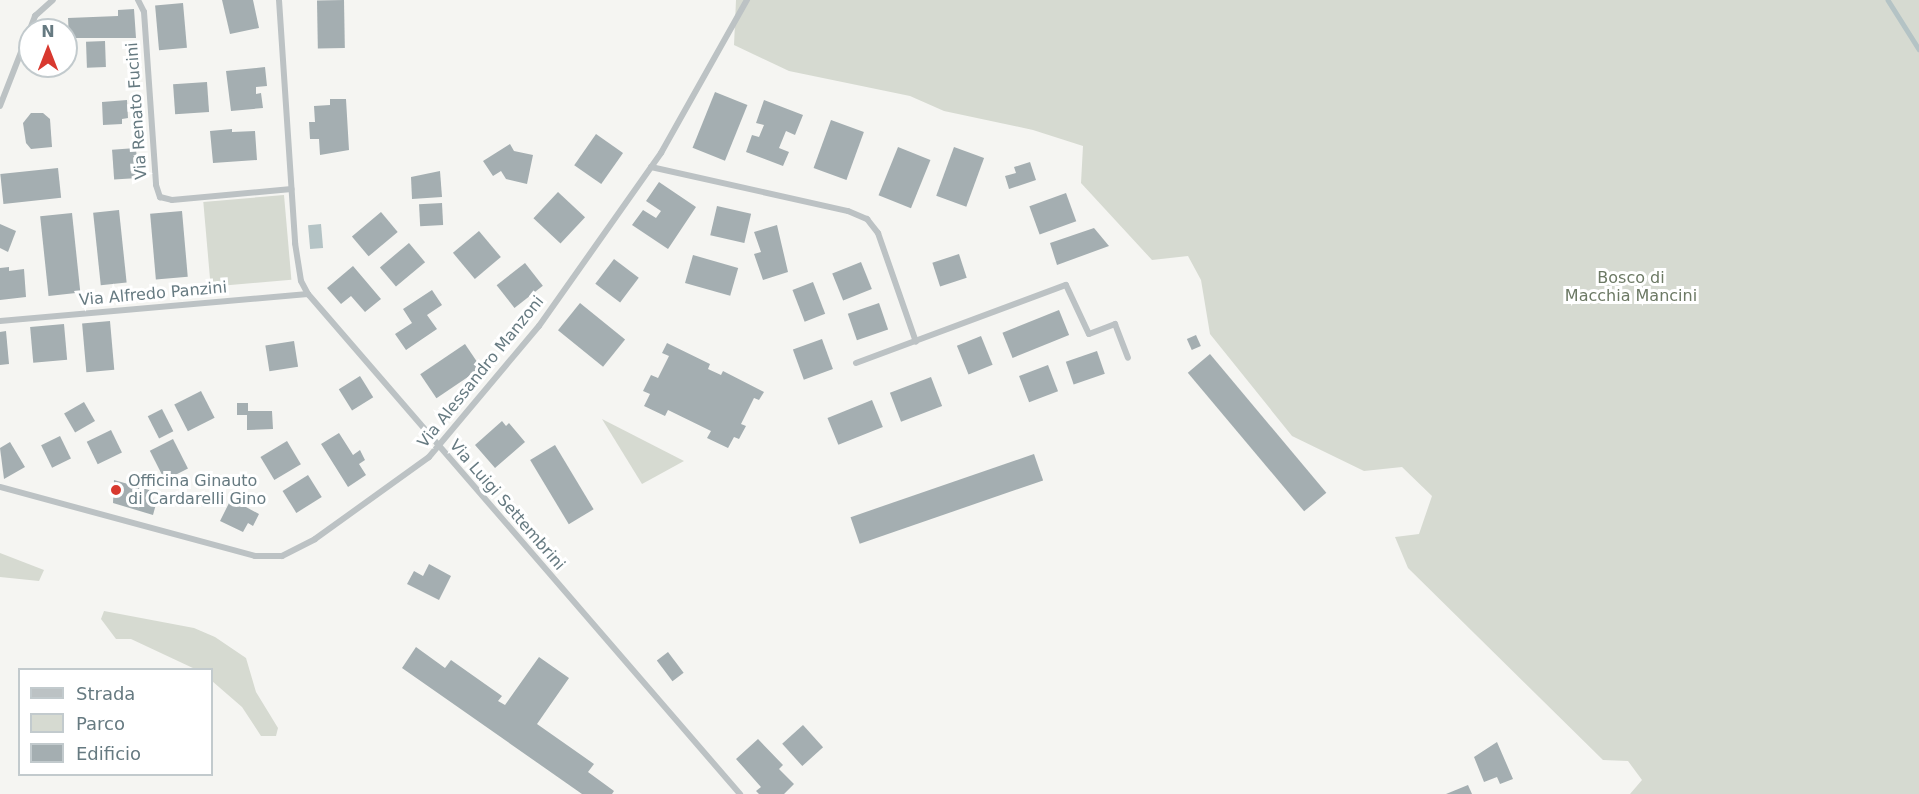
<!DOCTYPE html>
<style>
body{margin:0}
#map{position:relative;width:1919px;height:794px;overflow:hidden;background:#f5f5f2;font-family:"DejaVu Sans",sans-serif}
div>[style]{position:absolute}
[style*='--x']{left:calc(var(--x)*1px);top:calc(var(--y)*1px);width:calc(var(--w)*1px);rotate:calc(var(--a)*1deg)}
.green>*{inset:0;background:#d6dad1;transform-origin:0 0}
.water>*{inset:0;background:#b4c3c5;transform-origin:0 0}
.stream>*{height:4.5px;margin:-2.25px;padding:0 2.25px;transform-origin:2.25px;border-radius:2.25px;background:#b4c3c5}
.building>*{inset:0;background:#a4aeb1;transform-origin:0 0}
.minor>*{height:6px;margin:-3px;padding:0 3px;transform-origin:3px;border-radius:3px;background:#bcc2c4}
.dots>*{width:16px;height:16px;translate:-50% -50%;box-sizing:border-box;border:3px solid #fff;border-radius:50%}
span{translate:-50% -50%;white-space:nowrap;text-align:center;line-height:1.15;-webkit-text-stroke:6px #fff;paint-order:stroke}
.street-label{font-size:16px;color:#667a81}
.park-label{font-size:16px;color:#6c7964}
.poi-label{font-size:16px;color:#667a81}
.left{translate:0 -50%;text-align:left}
.legend{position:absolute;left:18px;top:668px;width:195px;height:108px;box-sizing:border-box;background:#fff;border:2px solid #c2cacd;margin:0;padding:8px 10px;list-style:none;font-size:18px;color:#667a81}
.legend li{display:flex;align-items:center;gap:12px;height:30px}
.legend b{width:30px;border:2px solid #c2cacd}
.north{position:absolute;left:18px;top:18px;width:60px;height:60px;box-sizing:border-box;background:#fff;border:2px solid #c2cacd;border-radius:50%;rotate:0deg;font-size:16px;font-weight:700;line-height:24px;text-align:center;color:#667a81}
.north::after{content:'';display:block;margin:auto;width:21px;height:27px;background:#d8392f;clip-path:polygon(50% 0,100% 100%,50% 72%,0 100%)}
</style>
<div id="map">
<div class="green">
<i style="clip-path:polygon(736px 0,1919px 0,1919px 794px,1630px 794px,1642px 780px,1628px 761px,1603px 760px,1408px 568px,1395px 537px,1419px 534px,1432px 496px,1402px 467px,1364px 471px,1292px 436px,1210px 334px,1201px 280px,1188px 256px,1152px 260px,1081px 183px,1083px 146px,1033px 130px,944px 111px,910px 96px,789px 71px,734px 45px)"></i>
<i style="left:284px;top:195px;width:85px;height:81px;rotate:85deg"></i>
<i style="clip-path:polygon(602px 419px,684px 461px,642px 484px)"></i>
<i style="clip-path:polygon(0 553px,44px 570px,39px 581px,0 577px)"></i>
<i style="clip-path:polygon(104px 611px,194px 628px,215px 637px,246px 658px,256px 692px,278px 728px,276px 736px,261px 736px,242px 707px,212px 681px,212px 670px,195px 669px,131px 639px,116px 639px,101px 619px)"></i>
</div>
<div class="water">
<i style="left:321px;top:224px;width:24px;height:13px;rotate:85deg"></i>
</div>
<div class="stream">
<i style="--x:1888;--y:0;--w:58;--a:57.7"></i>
</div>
<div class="building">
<i style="clip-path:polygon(222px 0,253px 0,259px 28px,230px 34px)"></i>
<i style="left:344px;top:0;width:48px;height:27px;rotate:89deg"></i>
<i style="left:183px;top:3px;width:45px;height:28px;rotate:85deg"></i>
<i style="clip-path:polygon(134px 9px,136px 38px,69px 38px,68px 18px,118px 16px,118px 10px)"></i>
<i style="left:105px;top:41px;width:26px;height:19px;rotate:88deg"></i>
<i style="clip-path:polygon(265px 67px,267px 86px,256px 87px,256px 94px,261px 93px,263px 108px,231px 111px,226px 71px)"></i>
<i style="left:207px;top:82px;width:30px;height:34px;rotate:86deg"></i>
<i style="left:715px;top:92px;width:35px;height:60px;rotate:22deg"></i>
<i style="clip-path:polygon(330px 99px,346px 99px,349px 150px,320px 155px,319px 139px,310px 139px,309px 122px,315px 122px,314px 106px,330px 105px)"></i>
<i style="clip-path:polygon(127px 100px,128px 118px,122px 119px,122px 124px,103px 125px,102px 102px)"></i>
<i style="clip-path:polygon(764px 100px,803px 115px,795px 135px,786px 131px,779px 148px,789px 152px,783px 166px,746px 152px,752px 135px,759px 137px,764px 125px,756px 123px)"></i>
<i style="clip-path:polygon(31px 113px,43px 113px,50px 119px,52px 147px,31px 149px,26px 143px,23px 123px)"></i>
<i style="left:831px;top:120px;width:35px;height:51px;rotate:20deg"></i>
<i style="clip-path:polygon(232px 129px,232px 132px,255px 131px,257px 160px,213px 163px,210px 131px)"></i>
<i style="left:596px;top:134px;width:33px;height:38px;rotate:35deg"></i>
<i style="clip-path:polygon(510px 144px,514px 151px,533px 155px,527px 184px,506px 179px,501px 171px,493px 176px,483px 161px)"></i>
<i style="left:898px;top:147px;width:35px;height:52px;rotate:22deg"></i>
<i style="left:954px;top:147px;width:32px;height:52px;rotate:20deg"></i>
<i style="left:136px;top:148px;width:30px;height:24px;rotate:86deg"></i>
<i style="clip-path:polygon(1030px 162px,1036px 180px,1009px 189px,1005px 176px,1016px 173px,1014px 167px)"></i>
<i style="left:58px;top:168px;width:30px;height:58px;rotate:84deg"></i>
<i style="clip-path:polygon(440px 171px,442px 197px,412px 199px,411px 177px)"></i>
<i style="clip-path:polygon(659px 182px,696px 207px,668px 249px,632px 225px,643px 210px,656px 218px,661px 211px,646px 201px)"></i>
<i style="left:558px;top:192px;width:37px;height:36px;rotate:43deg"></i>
<i style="left:1066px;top:193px;width:30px;height:39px;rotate:70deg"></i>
<i style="left:442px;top:203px;width:22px;height:23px;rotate:87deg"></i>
<i style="left:717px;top:206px;width:35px;height:30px;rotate:13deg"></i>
<i style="left:119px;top:210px;width:73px;height:26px;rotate:84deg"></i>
<i style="left:182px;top:211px;width:66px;height:32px;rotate:85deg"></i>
<i style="left:381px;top:212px;width:26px;height:38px;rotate:50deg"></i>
<i style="left:72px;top:213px;width:80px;height:32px;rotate:84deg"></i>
<i style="clip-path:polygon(0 224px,16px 231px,8px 252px,0 248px)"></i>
<i style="clip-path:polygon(777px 225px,788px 272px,763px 280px,754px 254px,761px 252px,754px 232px)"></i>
<i style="clip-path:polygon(1094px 228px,1109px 246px,1057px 265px,1050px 243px)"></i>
<i style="left:479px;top:231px;width:34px;height:34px;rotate:50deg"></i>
<i style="left:409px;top:243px;width:25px;height:38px;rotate:50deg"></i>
<i style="left:959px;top:254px;width:25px;height:28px;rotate:72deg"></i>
<i style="left:693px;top:255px;width:47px;height:29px;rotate:16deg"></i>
<i style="left:614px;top:259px;width:31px;height:31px;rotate:37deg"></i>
<i style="left:861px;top:262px;width:29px;height:31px;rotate:68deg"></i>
<i style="left:525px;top:263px;width:29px;height:36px;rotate:52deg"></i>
<i style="clip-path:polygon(353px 266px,381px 299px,365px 312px,351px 296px,341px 304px,327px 288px)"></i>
<i style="clip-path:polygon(9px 267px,9px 271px,24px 269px,26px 297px,0 300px,0 268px)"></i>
<i style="left:813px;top:282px;width:34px;height:22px;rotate:69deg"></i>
<i style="clip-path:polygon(432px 290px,442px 305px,427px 315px,437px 329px,406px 350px,395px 334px,412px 323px,403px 309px)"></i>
<i style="left:580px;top:303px;width:58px;height:35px;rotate:39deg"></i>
<i style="left:879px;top:303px;width:28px;height:33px;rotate:71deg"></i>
<i style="left:1059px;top:310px;width:27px;height:61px;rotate:68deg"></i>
<i style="left:110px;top:321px;width:49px;height:28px;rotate:85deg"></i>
<i style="left:64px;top:324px;width:36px;height:34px;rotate:85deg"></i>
<i style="clip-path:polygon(6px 331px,9px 364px,0 365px,0 332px)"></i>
<i style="left:1196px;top:335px;width:12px;height:10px;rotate:66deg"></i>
<i style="left:981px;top:336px;width:31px;height:26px;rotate:68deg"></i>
<i style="left:822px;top:339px;width:32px;height:31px;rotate:70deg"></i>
<i style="left:294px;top:341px;width:26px;height:29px;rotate:81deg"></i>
<i style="clip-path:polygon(667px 343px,710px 364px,708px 369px,721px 375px,723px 371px,764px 392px,759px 400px,754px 398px,741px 424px,746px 426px,739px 439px,734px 437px,728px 448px,707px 438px,711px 431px,668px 410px,665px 416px,644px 406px,650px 394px,643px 391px,651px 375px,658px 378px,669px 356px,662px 353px)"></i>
<i style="left:465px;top:344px;width:29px;height:54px;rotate:56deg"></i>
<i style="left:1097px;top:351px;width:24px;height:33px;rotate:71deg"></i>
<i style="left:1210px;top:354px;width:181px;height:29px;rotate:50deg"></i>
<i style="left:1048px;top:365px;width:28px;height:31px;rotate:69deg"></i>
<i style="left:360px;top:376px;width:25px;height:25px;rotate:58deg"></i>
<i style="left:931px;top:377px;width:31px;height:44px;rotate:69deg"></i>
<i style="left:201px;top:391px;width:30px;height:30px;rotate:63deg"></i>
<i style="left:872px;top:400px;width:29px;height:48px;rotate:68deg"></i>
<i style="left:84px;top:402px;width:22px;height:23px;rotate:60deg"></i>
<i style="clip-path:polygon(237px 403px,248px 403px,248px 411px,272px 411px,273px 429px,247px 430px,247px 415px,237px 415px)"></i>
<i style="left:162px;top:409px;width:25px;height:16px;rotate:63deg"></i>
<i style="clip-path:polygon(502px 421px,506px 426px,509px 423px,525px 442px,495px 468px,475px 445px)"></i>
<i style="left:111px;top:430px;width:25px;height:27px;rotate:64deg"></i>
<i style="clip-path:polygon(339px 433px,353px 455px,360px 450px,365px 460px,359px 464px,366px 475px,348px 487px,321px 444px)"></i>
<i style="left:60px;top:436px;width:25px;height:21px;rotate:64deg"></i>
<i style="left:173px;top:439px;width:33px;height:26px;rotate:63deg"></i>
<i style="left:287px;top:441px;width:27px;height:31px;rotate:59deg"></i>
<i style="clip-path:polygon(10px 442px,25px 467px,4px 479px,0 448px)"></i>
<i style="left:555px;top:445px;width:75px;height:29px;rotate:59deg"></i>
<i style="left:1034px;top:454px;width:28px;height:194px;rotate:71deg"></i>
<i style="left:308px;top:475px;width:26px;height:30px;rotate:58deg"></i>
<i style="clip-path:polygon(114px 480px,149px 490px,156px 504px,153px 515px,113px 503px)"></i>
<i style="clip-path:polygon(231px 499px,259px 514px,253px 526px,248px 523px,243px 532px,220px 521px)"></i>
<i style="clip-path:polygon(429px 564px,451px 576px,439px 600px,407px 584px,414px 571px,423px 576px)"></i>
<i style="clip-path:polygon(416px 647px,445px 668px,451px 660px,502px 696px,498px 701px,505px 705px,539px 657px,569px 678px,537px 724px,594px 764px,588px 772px,614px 791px,612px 794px,582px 794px,402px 668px)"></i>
<i style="left:668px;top:652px;width:26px;height:14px;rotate:53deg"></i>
<i style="left:803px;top:725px;width:30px;height:28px;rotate:48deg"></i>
<i style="clip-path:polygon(758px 739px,783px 765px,779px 769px,794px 784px,784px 794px,759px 794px,756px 791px,761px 787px,736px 759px)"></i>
<i style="clip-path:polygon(1497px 742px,1513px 779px,1500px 784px,1497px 777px,1484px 782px,1474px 757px)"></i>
<i style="clip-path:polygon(1468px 785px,1472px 794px,1446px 794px)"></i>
</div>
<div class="minor">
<i style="--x:138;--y:0;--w:13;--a:63"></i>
<i style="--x:144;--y:12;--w:173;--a:86"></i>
<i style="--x:156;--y:185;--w:13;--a:72"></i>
<i style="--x:160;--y:197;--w:12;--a:14"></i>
<i style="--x:172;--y:200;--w:120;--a:-5.3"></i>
<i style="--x:279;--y:0;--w:244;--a:86.2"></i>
<i style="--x:295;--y:243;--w:38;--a:81"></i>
<i style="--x:301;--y:281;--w:15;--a:62"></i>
<i style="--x:308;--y:294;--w:661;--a:49.17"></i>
<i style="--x:0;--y:106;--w:97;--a:-68.7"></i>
<i style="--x:35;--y:16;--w:24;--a:-42"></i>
<i style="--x:651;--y:167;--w:202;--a:12.6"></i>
<i style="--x:848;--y:211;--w:21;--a:23"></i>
<i style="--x:867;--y:219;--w:18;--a:52"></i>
<i style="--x:878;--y:233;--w:115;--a:70.8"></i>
<i style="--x:0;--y:321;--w:309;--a:-5"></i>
<i style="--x:856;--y:363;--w:224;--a:-20.4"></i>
<i style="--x:1066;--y:285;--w:54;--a:64.9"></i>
<i style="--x:1089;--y:334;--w:28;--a:-21"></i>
<i style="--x:1115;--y:324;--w:36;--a:69"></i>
<i style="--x:0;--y:487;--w:264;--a:15.1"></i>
<i style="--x:255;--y:556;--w:27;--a:0"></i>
<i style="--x:282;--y:556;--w:37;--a:-27"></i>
<i style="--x:315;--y:539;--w:140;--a:-35.7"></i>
<i style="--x:429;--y:457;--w:171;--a:-50"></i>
<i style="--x:539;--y:326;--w:212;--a:-54.8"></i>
<i style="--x:661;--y:153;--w:176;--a:-60.7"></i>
</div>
<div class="dots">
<i style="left:116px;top:490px;background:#d8392f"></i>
</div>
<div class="street-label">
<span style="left:137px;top:111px;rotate:-94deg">Via Renato Fucini</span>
<span style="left:153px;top:294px;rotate:-5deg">Via Alfredo Panzini</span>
<span style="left:481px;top:372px;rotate:-51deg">Via Alessandro Manzoni</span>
<span style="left:507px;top:505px;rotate:49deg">Via Luigi Settembrini</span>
</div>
<div class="park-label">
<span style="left:1631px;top:287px">Bosco di<br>Macchia Mancini</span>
</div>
<div class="poi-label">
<span class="left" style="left:128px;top:490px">Officina Ginauto<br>di Cardarelli Gino</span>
</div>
<ul class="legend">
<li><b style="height:8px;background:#bcc2c4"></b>Strada</li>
<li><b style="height:16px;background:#d6dad1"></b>Parco</li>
<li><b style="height:16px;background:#a4aeb1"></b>Edificio</li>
</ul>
<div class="north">N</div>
</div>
